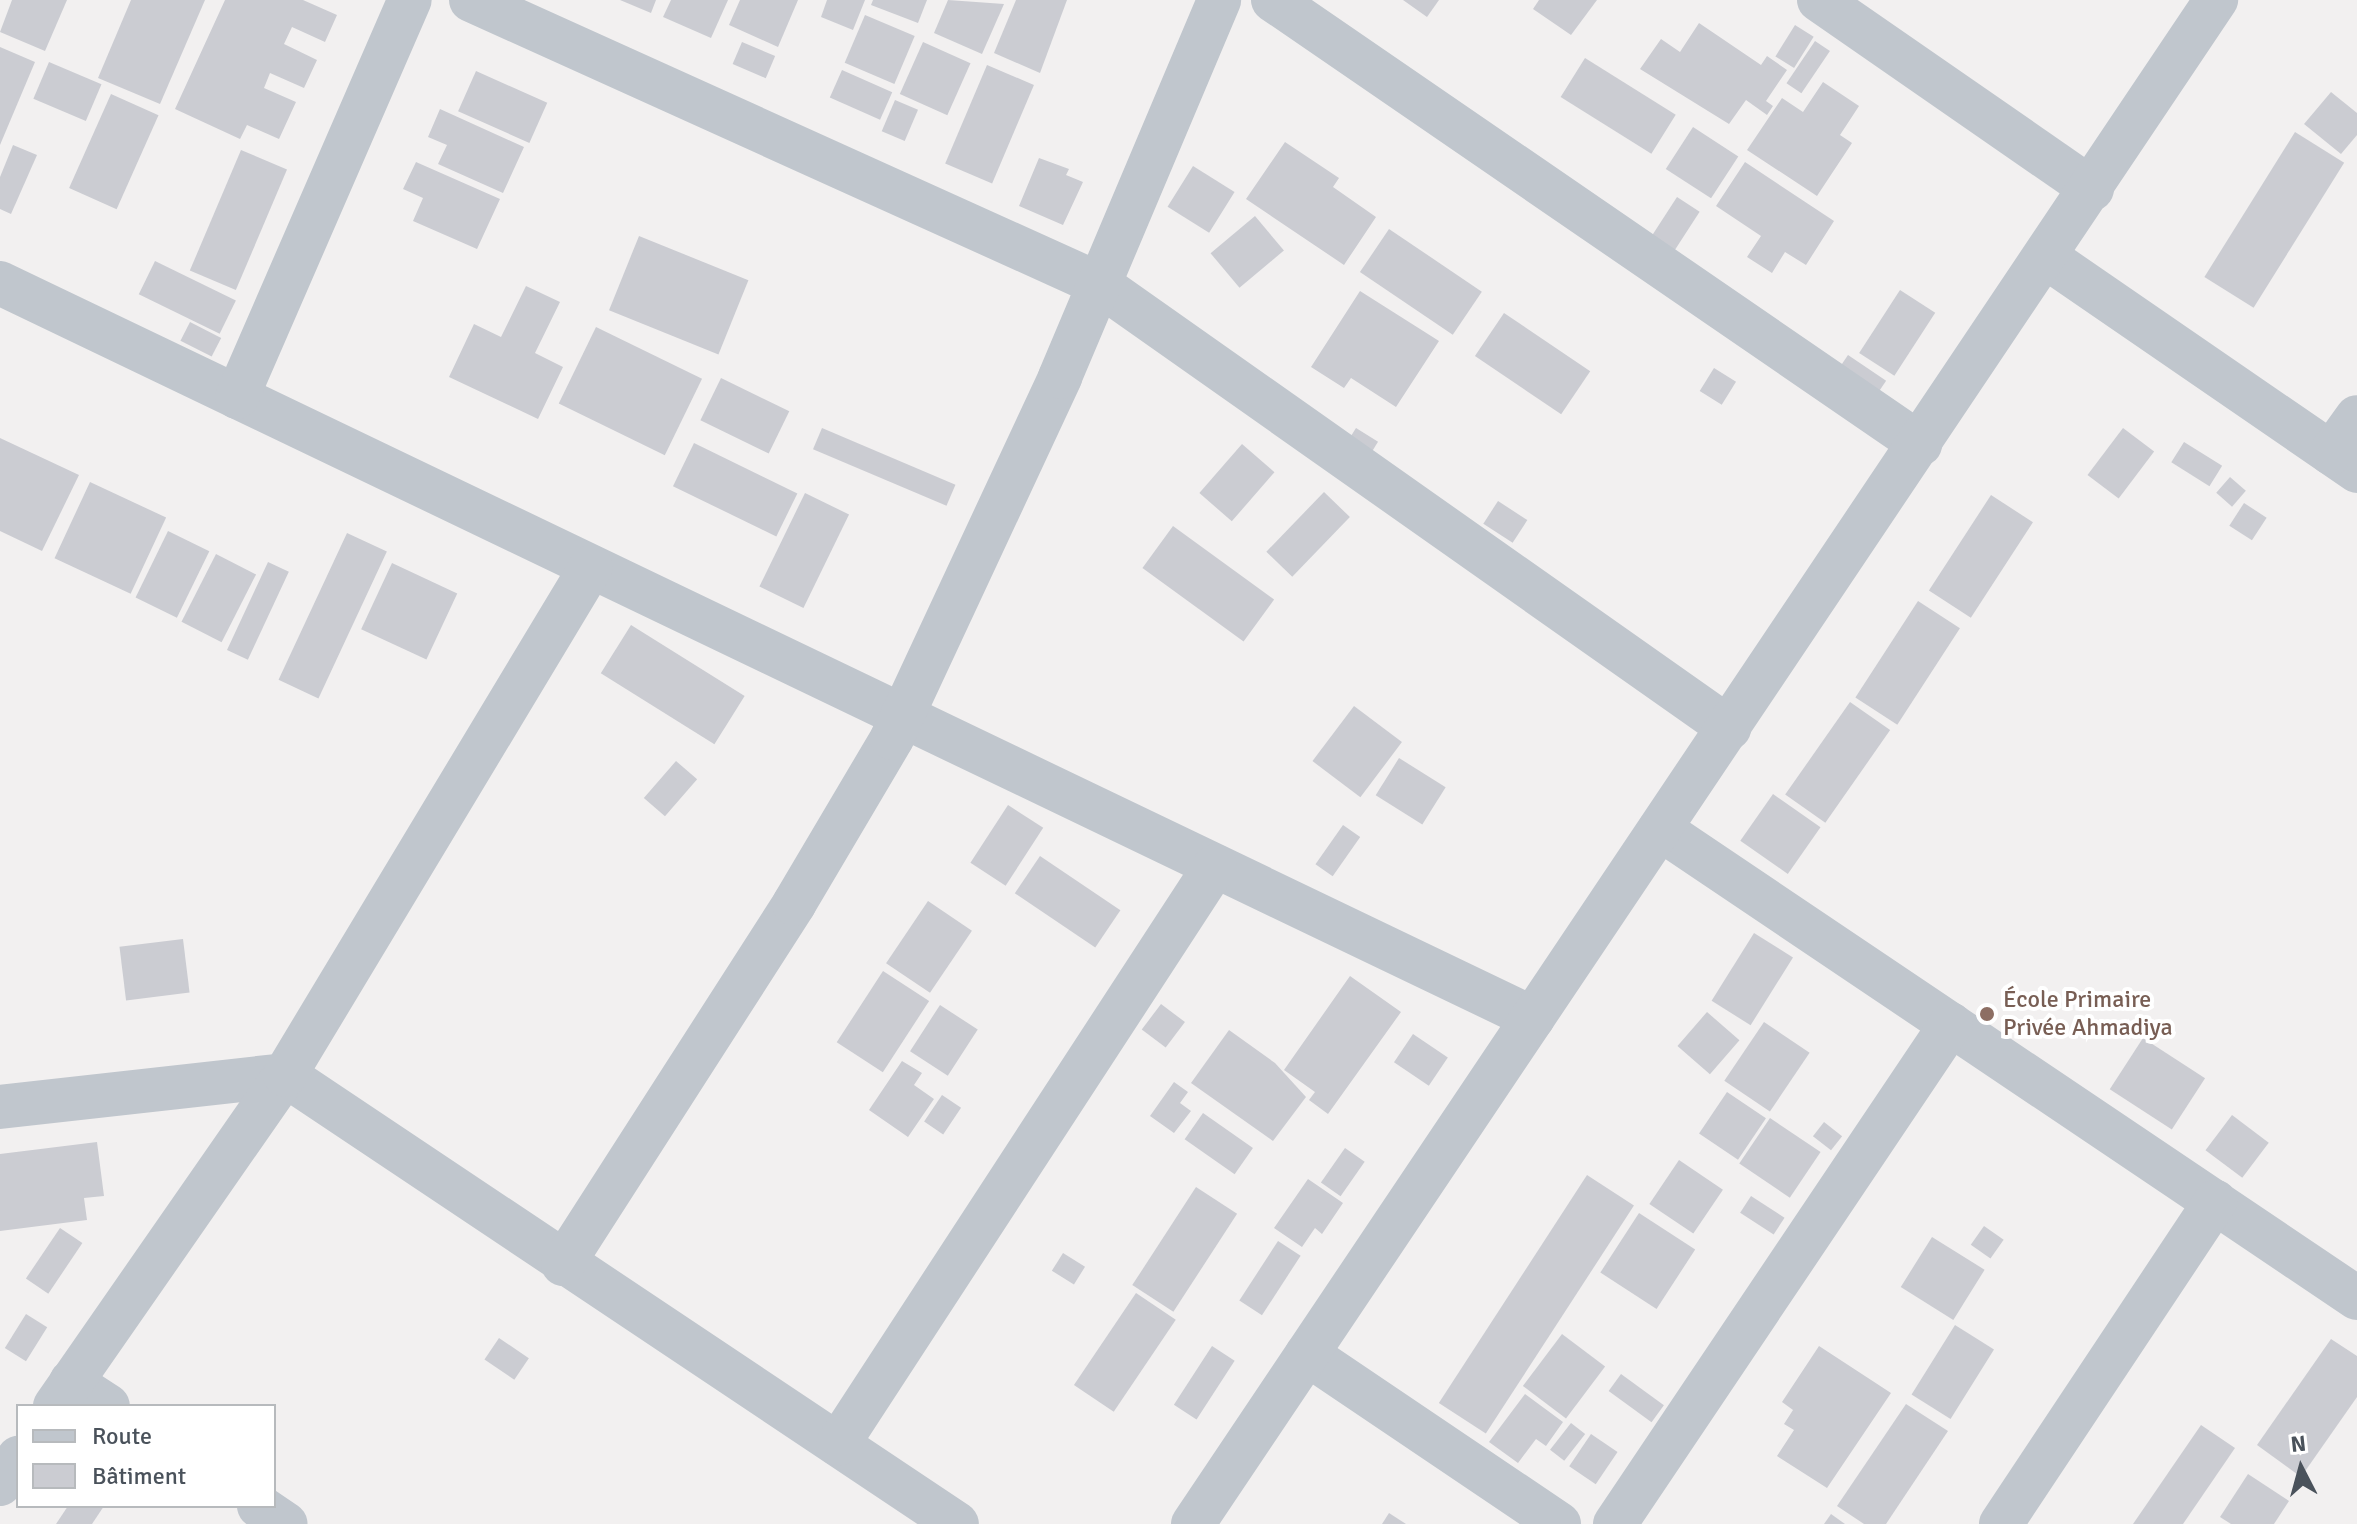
<!DOCTYPE html>
<meta charset="utf-8">
<style>
body{margin:0}
#map{position:relative;width:2357px;height:1524px;overflow:hidden;background:#f2f0f0;font-family:Signika,sans-serif}
div>[style]{position:absolute}
[style*='--x']{left:calc(var(--x)*1px);top:calc(var(--y)*1px);width:calc(var(--w)*1px);rotate:calc(var(--a)*1deg)}
.building>*{inset:0;background:#cbccd2;transform-origin:0 0}
.minor>*{height:44px;margin:-22px;padding:0 22px;transform-origin:22px;border-radius:22px;background:#c0c6cd}
.dots>*{width:22px;height:22px;translate:-50% -50%;box-sizing:border-box;border:4px solid #fff;border-radius:50%}
span{translate:-50% -50%;white-space:nowrap;text-align:center;line-height:1.15;-webkit-text-stroke:8px #fff;paint-order:stroke}
.education-label{font-size:24px;color:#785e54}
.left{translate:0 -50%;text-align:left}
.legend{position:absolute;left:16px;top:1404px;width:260px;height:104px;box-sizing:border-box;background:#fff;border:2px solid #b7babd;margin:0;padding:10px 14px;list-style:none;font-size:24px;color:#4a525b}
.legend li{display:flex;align-items:center;gap:16px;height:40px}
.legend b{width:40px;border:2px solid #b7babd}
.north{position:absolute;left:2261px;top:1428px;width:80px;height:80px;-webkit-text-stroke:6px #fff;paint-order:stroke;rotate:354deg;font-size:22px;font-weight:700;line-height:32px;text-align:center;color:#4a525b}
.north::after{content:'';display:block;margin:auto;width:28px;height:36px;background:#4a525b;clip-path:polygon(50% 0,100% 100%,50% 72%,0 100%)}
</style>
<div id="map">
<div class="building">
<i style="clip-path:polygon(12px 0,67px 0,45px 51px,0 32px)"></i>
<i style="clip-path:polygon(131px 0,205px 0,160px 104px,98px 78px)"></i>
<i style="clip-path:polygon(225px 0,303px 0,337px 15px,325px 42px,292px 27px,284px 44px,317px 60px,304px 88px,270px 73px,264px 88px,296px 102px,279px 139px,247px 125px,240px 139px,175px 109px)"></i>
<i style="clip-path:polygon(620px 0,656px 0,651px 13px)"></i>
<i style="clip-path:polygon(671px 0,728px 0,711px 38px,663px 17px)"></i>
<i style="clip-path:polygon(740px 0,798px 0,778px 47px,729px 25px)"></i>
<i style="clip-path:polygon(827px 0,865px 0,853px 30px,821px 17px)"></i>
<i style="clip-path:polygon(873px 0,927px 0,918px 23px,871px 5px)"></i>
<i style="clip-path:polygon(948px 0,1004px 4px,982px 54px,934px 33px)"></i>
<i style="clip-path:polygon(1016px 0,1067px 0,1040px 73px,994px 53px)"></i>
<i style="clip-path:polygon(1403px 0,1439px 0,1427px 17px)"></i>
<i style="clip-path:polygon(1539px 0,1597px 0,1571px 35px,1533px 9px)"></i>
<i style="left:865px;top:15px;width:54px;height:52px;rotate:23deg"></i>
<i style="clip-path:polygon(1699px 23px,1761px 65px,1767px 56px,1787px 70px,1766px 101px,1773px 106px,1767px 115px,1746px 100px,1729px 124px,1640px 69px,1661px 39px,1680px 52px)"></i>
<i style="left:1795px;top:25px;width:22px;height:37px;rotate:32deg"></i>
<i style="left:1815px;top:41px;width:18px;height:51px;rotate:34deg"></i>
<i style="left:742px;top:42px;width:36px;height:24px;rotate:23deg"></i>
<i style="left:923px;top:42px;width:52px;height:57px;rotate:24deg"></i>
<i style="clip-path:polygon(0 47px,35px 62px,0 145px)"></i>
<i style="left:1585px;top:58px;width:107px;height:46px;rotate:32deg"></i>
<i style="left:49px;top:62px;width:57px;height:40px;rotate:23deg"></i>
<i style="left:987px;top:65px;width:51px;height:107px;rotate:23deg"></i>
<i style="left:842px;top:70px;width:55px;height:30px;rotate:24deg"></i>
<i style="left:476px;top:71px;width:78px;height:44px;rotate:24deg"></i>
<i style="clip-path:polygon(1823px 82px,1859px 106px,1840px 135px,1852px 143px,1817px 196px,1747px 150px,1782px 98px,1803px 112px)"></i>
<i style="clip-path:polygon(2331px 92px,2357px 113px,2357px 135px,2341px 154px,2304px 124px)"></i>
<i style="left:111px;top:94px;width:52px;height:103px;rotate:24deg"></i>
<i style="left:895px;top:100px;width:25px;height:34px;rotate:23deg"></i>
<i style="clip-path:polygon(440px 109px,524px 147px,503px 193px,438px 164px,447px 145px,428px 137px)"></i>
<i style="left:1693px;top:127px;width:54px;height:50px;rotate:33deg"></i>
<i style="left:2295px;top:132px;width:58px;height:171px;rotate:32deg"></i>
<i style="clip-path:polygon(1285px 142px,1339px 178px,1333px 187px,1376px 217px,1344px 265px,1246px 199px)"></i>
<i style="clip-path:polygon(13px 145px,37px 155px,11px 214px,0 209px,0 177px)"></i>
<i style="left:241px;top:150px;width:50px;height:131px;rotate:23deg"></i>
<i style="clip-path:polygon(1039px 158px,1069px 169px,1066px 175px,1083px 182px,1063px 225px,1019px 206px)"></i>
<i style="clip-path:polygon(416px 162px,500px 199px,477px 249px,413px 221px,423px 198px,403px 189px)"></i>
<i style="clip-path:polygon(1745px 162px,1834px 221px,1806px 265px,1785px 252px,1772px 273px,1747px 257px,1761px 236px,1716px 206px)"></i>
<i style="left:1193px;top:166px;width:49px;height:48px;rotate:32deg"></i>
<i style="left:1677px;top:197px;width:27px;height:50px;rotate:33deg"></i>
<i style="left:1255px;top:216px;width:45px;height:58px;rotate:50deg"></i>
<i style="left:1389px;top:229px;width:112px;height:52px;rotate:34deg"></i>
<i style="left:639px;top:236px;width:118px;height:80px;rotate:22deg"></i>
<i style="left:155px;top:261px;width:90px;height:37px;rotate:26deg"></i>
<i style="clip-path:polygon(526px 286px,560px 302px,535px 353px,563px 367px,538px 419px,449px 377px,474px 324px,501px 337px)"></i>
<i style="left:1900px;top:290px;width:42px;height:75px;rotate:33deg"></i>
<i style="clip-path:polygon(1360px 291px,1439px 341px,1396px 407px,1351px 378px,1344px 388px,1311px 367px)"></i>
<i style="left:1504px;top:313px;width:104px;height:52px;rotate:34deg"></i>
<i style="left:190px;top:322px;width:35px;height:21px;rotate:27deg"></i>
<i style="left:596px;top:327px;width:118px;height:85px;rotate:26deg"></i>
<i style="left:1848px;top:355px;width:46px;height:22px;rotate:34deg"></i>
<i style="left:1714px;top:368px;width:26px;height:27px;rotate:32deg"></i>
<i style="left:721px;top:378px;width:76px;height:47px;rotate:26deg"></i>
<i style="left:822px;top:428px;width:145px;height:23px;rotate:23deg"></i>
<i style="left:1356px;top:428px;width:26px;height:22px;rotate:32deg"></i>
<i style="left:2123px;top:428px;width:39px;height:59px;rotate:37deg"></i>
<i style="clip-path:polygon(0 438px,79px 475px,42px 551px,0 531px)"></i>
<i style="left:2184px;top:442px;width:45px;height:24px;rotate:32deg"></i>
<i style="left:694px;top:443px;width:115px;height:48px;rotate:26deg"></i>
<i style="left:1242px;top:444px;width:43px;height:65px;rotate:41deg"></i>
<i style="left:2230px;top:477px;width:21px;height:21px;rotate:41deg"></i>
<i style="left:90px;top:482px;width:84px;height:84px;rotate:25deg"></i>
<i style="left:1324px;top:492px;width:36px;height:83px;rotate:44deg"></i>
<i style="left:805px;top:493px;width:49px;height:104px;rotate:26deg"></i>
<i style="left:1991px;top:495px;width:50px;height:114px;rotate:33deg"></i>
<i style="left:1498px;top:501px;width:35px;height:27px;rotate:33deg"></i>
<i style="left:2244px;top:503px;width:27px;height:27px;rotate:33deg"></i>
<i style="left:1173px;top:526px;width:125px;height:52px;rotate:36deg"></i>
<i style="left:168px;top:531px;width:46px;height:74px;rotate:26deg"></i>
<i style="left:347px;top:533px;width:44px;height:162px;rotate:25deg"></i>
<i style="left:216px;top:554px;width:45px;height:76px;rotate:27deg"></i>
<i style="left:268px;top:562px;width:23px;height:97px;rotate:25deg"></i>
<i style="left:392px;top:563px;width:72px;height:73px;rotate:25deg"></i>
<i style="left:1918px;top:601px;width:50px;height:115px;rotate:33deg"></i>
<i style="left:631px;top:625px;width:134px;height:57px;rotate:32deg"></i>
<i style="left:1850px;top:702px;width:49px;height:113px;rotate:35deg"></i>
<i style="left:1354px;top:706px;width:60px;height:69px;rotate:37deg"></i>
<i style="left:1399px;top:758px;width:55px;height:44px;rotate:32deg"></i>
<i style="left:676px;top:761px;width:28px;height:49px;rotate:41deg"></i>
<i style="left:1773px;top:794px;width:58px;height:57px;rotate:35deg"></i>
<i style="left:1008px;top:805px;width:42px;height:69px;rotate:33deg"></i>
<i style="left:1343px;top:825px;width:21px;height:48px;rotate:35deg"></i>
<i style="left:1040px;top:856px;width:97px;height:45px;rotate:34deg"></i>
<i style="left:928px;top:901px;width:53px;height:75px;rotate:34deg"></i>
<i style="left:1754px;top:933px;width:46px;height:80px;rotate:32deg"></i>
<i style="left:183px;top:939px;width:54px;height:64px;rotate:83deg"></i>
<i style="left:883px;top:971px;width:55px;height:85px;rotate:33deg"></i>
<i style="clip-path:polygon(1350px 976px,1401px 1012px,1328px 1114px,1309px 1100px,1315px 1092px,1284px 1070px)"></i>
<i style="left:1161px;top:1004px;width:30px;height:32px;rotate:37deg"></i>
<i style="left:940px;top:1005px;width:45px;height:55px;rotate:33deg"></i>
<i style="left:1707px;top:1012px;width:43px;height:45px;rotate:41deg"></i>
<i style="left:1764px;top:1022px;width:55px;height:71px;rotate:34deg"></i>
<i style="clip-path:polygon(1229px 1030px,1275px 1063px,1306px 1097px,1273px 1141px,1191px 1083px)"></i>
<i style="left:1413px;top:1034px;width:42px;height:34px;rotate:34deg"></i>
<i style="left:2143px;top:1038px;width:74px;height:61px;rotate:33deg"></i>
<i style="clip-path:polygon(902px 1061px,922px 1073px,914px 1085px,934px 1099px,908px 1137px,869px 1110px)"></i>
<i style="clip-path:polygon(1174px 1082px,1188px 1092px,1180px 1103px,1191px 1111px,1174px 1133px,1150px 1116px)"></i>
<i style="left:1727px;top:1092px;width:47px;height:50px;rotate:34deg"></i>
<i style="left:942px;top:1095px;width:23px;height:32px;rotate:34deg"></i>
<i style="left:1203px;top:1113px;width:61px;height:32px;rotate:35deg"></i>
<i style="left:2232px;top:1115px;width:46px;height:44px;rotate:37deg"></i>
<i style="left:1770px;top:1118px;width:61px;height:55px;rotate:34deg"></i>
<i style="left:1824px;top:1122px;width:23px;height:18px;rotate:38deg"></i>
<i style="clip-path:polygon(97px 1142px,104px 1196px,84px 1198px,87px 1220px,0 1231px,0 1154px)"></i>
<i style="left:1345px;top:1148px;width:24px;height:42px;rotate:35deg"></i>
<i style="left:1679px;top:1160px;width:53px;height:53px;rotate:34deg"></i>
<i style="left:1587px;top:1175px;width:56px;height:272px;rotate:33deg"></i>
<i style="clip-path:polygon(1308px 1179px,1343px 1203px,1322px 1234px,1315px 1228px,1302px 1247px,1274px 1228px)"></i>
<i style="left:1196px;top:1187px;width:49px;height:117px;rotate:33deg"></i>
<i style="left:1751px;top:1196px;width:40px;height:20px;rotate:33deg"></i>
<i style="left:1639px;top:1213px;width:67px;height:71px;rotate:33deg"></i>
<i style="left:1984px;top:1226px;width:24px;height:23px;rotate:35deg"></i>
<i style="left:60px;top:1228px;width:27px;height:61px;rotate:34deg"></i>
<i style="left:1932px;top:1237px;width:62px;height:59px;rotate:32deg"></i>
<i style="left:1278px;top:1241px;width:27px;height:71px;rotate:33deg"></i>
<i style="left:1063px;top:1253px;width:26px;height:21px;rotate:32deg"></i>
<i style="left:1136px;top:1293px;width:48px;height:111px;rotate:34deg"></i>
<i style="left:26px;top:1314px;width:25px;height:40px;rotate:32deg"></i>
<i style="left:1955px;top:1325px;width:46px;height:82px;rotate:32deg"></i>
<i style="left:1562px;top:1334px;width:54px;height:65px;rotate:37deg"></i>
<i style="left:499px;top:1338px;width:36px;height:26px;rotate:34deg"></i>
<i style="clip-path:polygon(2331px 1339px,2357px 1356px,2357px 1397px,2301px 1477px,2257px 1445px)"></i>
<i style="left:1212px;top:1346px;width:27px;height:70px;rotate:33deg"></i>
<i style="clip-path:polygon(1819px 1346px,1891px 1393px,1827px 1488px,1777px 1456px,1794px 1430px,1784px 1424px,1793px 1410px,1782px 1402px)"></i>
<i style="left:1621px;top:1374px;width:53px;height:21px;rotate:36deg"></i>
<i style="clip-path:polygon(1525px 1394px,1563px 1422px,1546px 1446px,1536px 1439px,1518px 1463px,1489px 1442px)"></i>
<i style="clip-path:polygon(1906px 1404px,1948px 1431px,1886px 1524px,1864px 1524px,1837px 1506px)"></i>
<i style="left:1571px;top:1423px;width:18px;height:34px;rotate:38deg"></i>
<i style="clip-path:polygon(2201px 1425px,2235px 1448px,2183px 1524px,2133px 1524px)"></i>
<i style="left:1591px;top:1434px;width:32px;height:39px;rotate:34deg"></i>
<i style="clip-path:polygon(2248px 1474px,2289px 1501px,2274px 1524px,2231px 1524px,2220px 1517px)"></i>
<i style="clip-path:polygon(68px 1506px,104px 1506px,92px 1524px,56px 1524px)"></i>
<i style="clip-path:polygon(1389px 1513px,1406px 1524px,1382px 1524px)"></i>
<i style="clip-path:polygon(1831px 1514px,1845px 1524px,1824px 1524px)"></i>
</div>
<div class="minor">
<i style="--x:471;--y:0;--w:689;--a:24.33"></i>
<i style="--x:1099;--y:284;--w:771;--a:35.17"></i>
<i style="--x:1273;--y:0;--w:785;--a:34.46"></i>
<i style="--x:1819;--y:0;--w:332;--a:34.7"></i>
<i style="--x:2046;--y:257;--w:378;--a:34.5"></i>
<i style="--x:0;--y:283;--w:1700;--a:25.62"></i>
<i style="--x:237;--y:397;--w:433;--a:-66.5"></i>
<i style="--x:2331;--y:453;--w:44;--a:-54.2"></i>
<i style="--x:1660;--y:829;--w:840;--a:33.94"></i>
<i style="--x:0;--y:1107;--w:287;--a:-6.4"></i>
<i style="--x:285;--y:1075;--w:808;--a:33.75"></i>
<i style="--x:563;--y:1264;--w:428;--a:-57.3"></i>
<i style="--x:794;--y:904;--w:193;--a:-59.4"></i>
<i style="--x:892;--y:738;--w:398;--a:-65"></i>
<i style="--x:1060;--y:377;--w:409;--a:-67.1"></i>
<i style="--x:1307;--y:1354;--w:304;--a:34"></i>
<i style="--x:71;--y:1382;--w:44;--a:33"></i>
<i style="--x:55;--y:1406;--w:403;--a:-55.2"></i>
<i style="--x:285;--y:1075;--w:593;--a:-58.94"></i>
<i style="--x:838;--y:1444;--w:690;--a:-56.89"></i>
<i style="--x:0;--y:1484;--w:32;--a:-55"></i>
<i style="--x:259;--y:1506;--w:32;--a:34"></i>
<i style="--x:1193;--y:1524;--w:1836;--a:-56.13"></i>
<i style="--x:1615;--y:1524;--w:602;--a:-56.1"></i>
<i style="--x:2001;--y:1524;--w:387;--a:-56.4"></i>
</div>
<div class="dots">
<i style="left:1987px;top:1014px;background:#8d6e63"></i>
</div>
<div class="education-label">
<span class="left" style="left:2003px;top:1014px">École Primaire<br>Privée Ahmadiya</span>
</div>
<ul class="legend">
<li><b style="height:10px;background:#c0c6cd"></b>Route</li>
<li><b style="height:22px;background:#cbccd2"></b>Bâtiment</li>
</ul>
<div class="north">N</div>
</div>
